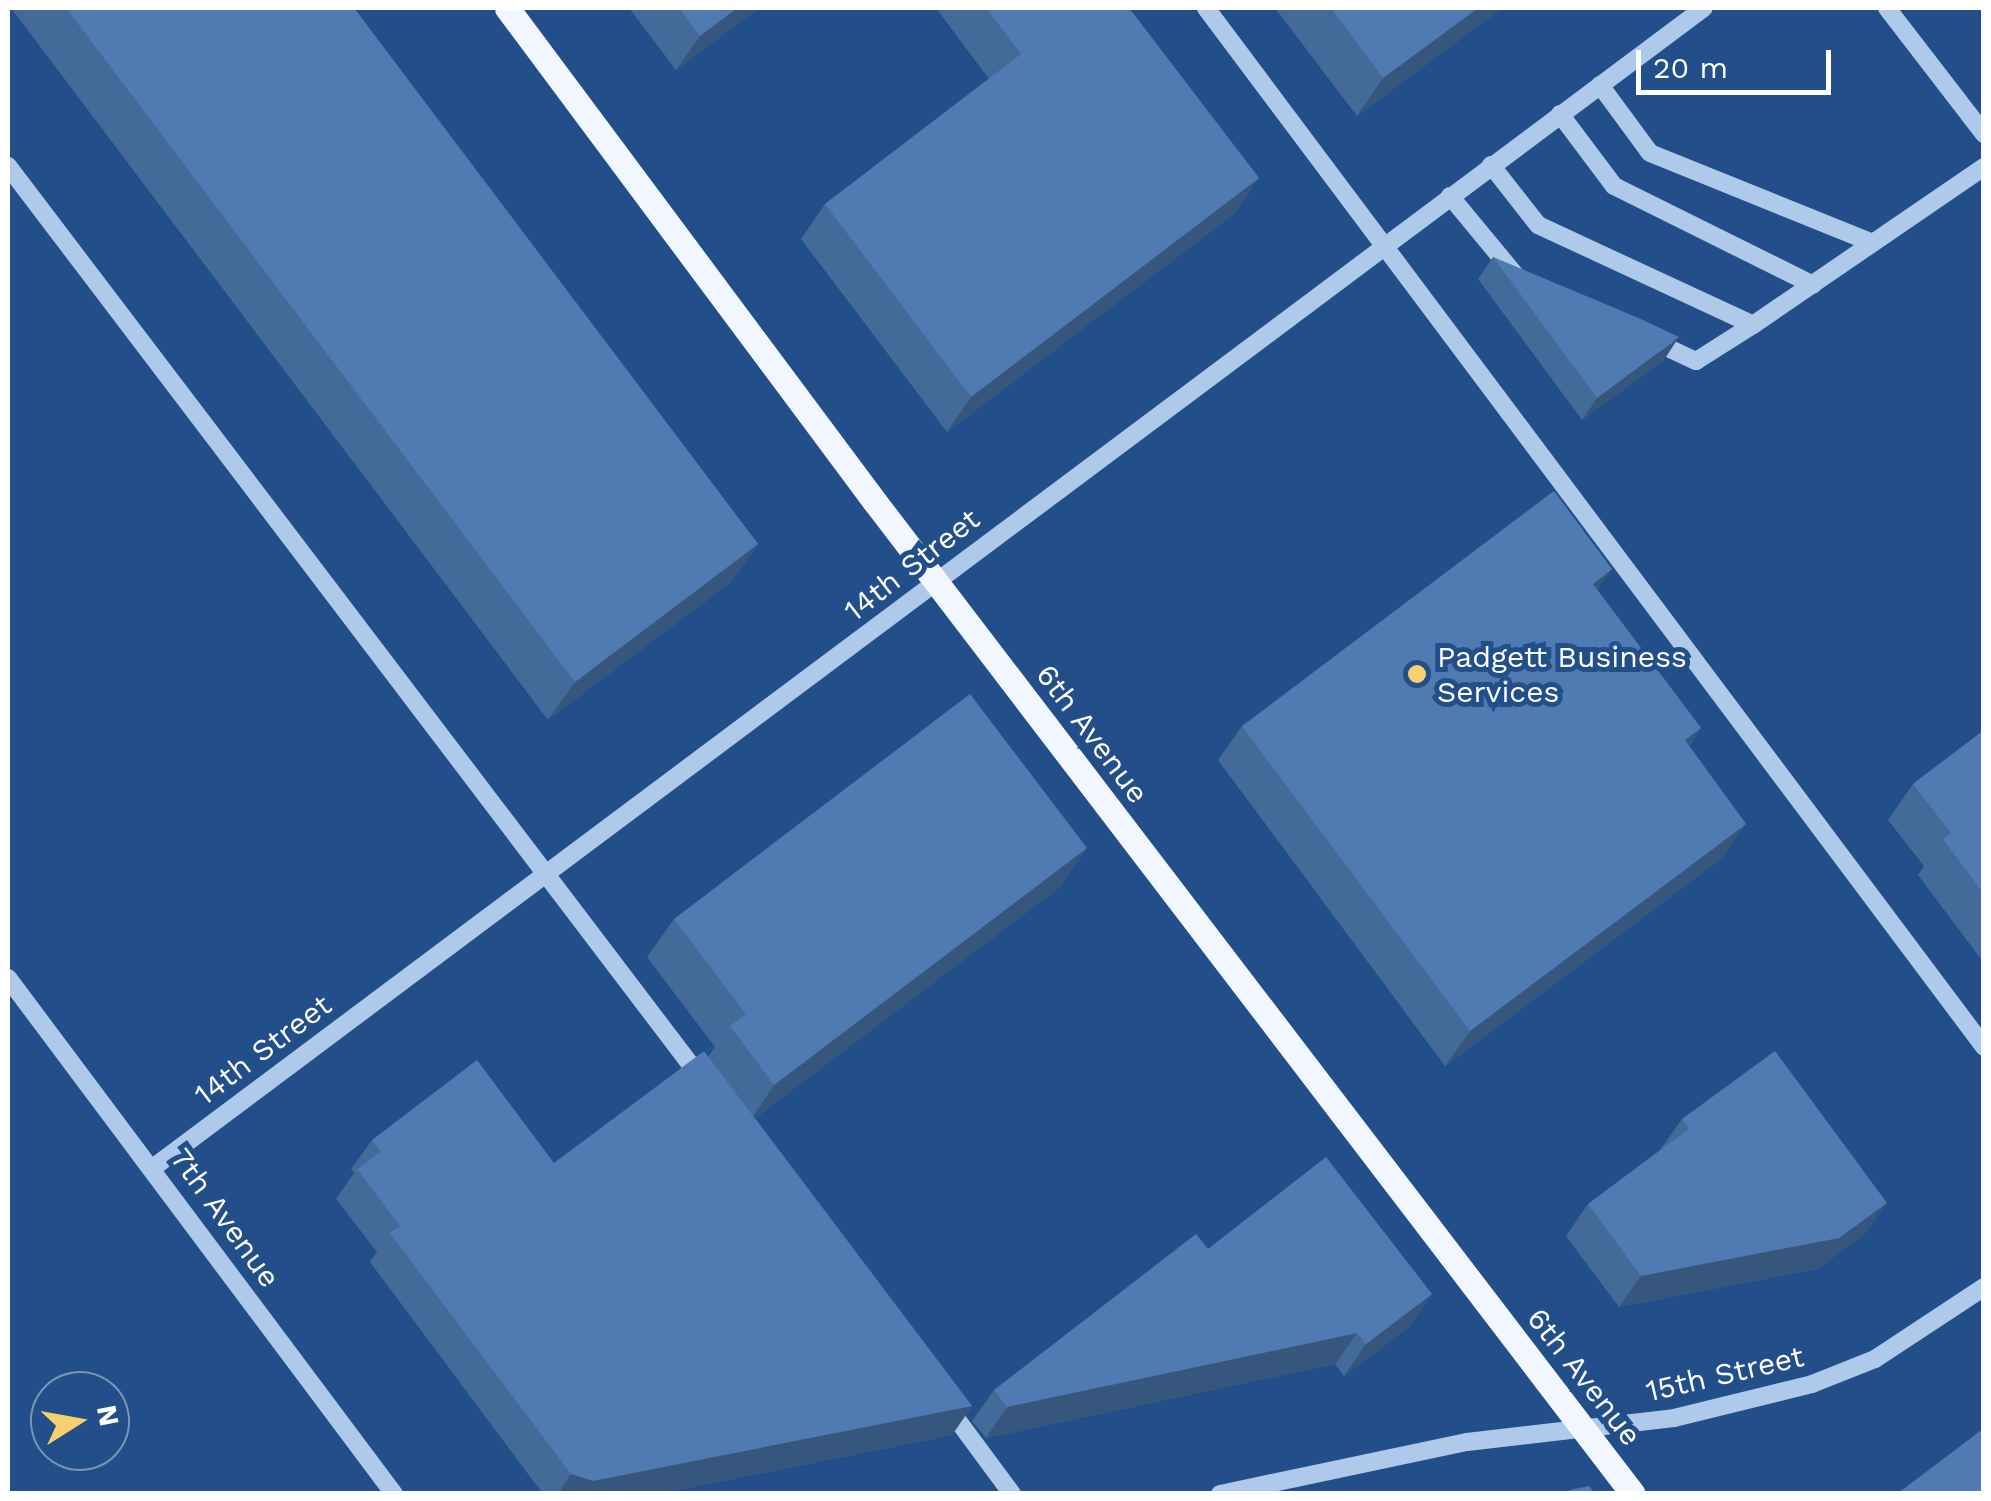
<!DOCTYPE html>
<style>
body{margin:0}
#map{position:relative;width:1991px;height:1501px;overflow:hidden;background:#224f89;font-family:"Work Sans",sans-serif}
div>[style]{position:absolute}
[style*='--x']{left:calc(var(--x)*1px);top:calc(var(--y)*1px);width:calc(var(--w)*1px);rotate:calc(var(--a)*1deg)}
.minor>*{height:18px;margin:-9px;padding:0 9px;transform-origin:9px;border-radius:9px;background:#aec9ea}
.major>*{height:25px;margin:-12.5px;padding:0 12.5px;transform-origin:12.5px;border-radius:12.5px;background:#f2f6fe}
.wall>*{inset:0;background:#446a99}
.shaded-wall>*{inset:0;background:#37567d}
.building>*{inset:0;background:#4f7bb2}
.dots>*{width:28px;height:28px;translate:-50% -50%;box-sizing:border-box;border:5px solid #224f89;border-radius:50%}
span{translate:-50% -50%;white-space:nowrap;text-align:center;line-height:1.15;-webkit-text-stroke:10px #224f89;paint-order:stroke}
.street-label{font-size:30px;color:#fff}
.poi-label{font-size:30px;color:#fff}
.left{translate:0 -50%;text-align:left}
.frame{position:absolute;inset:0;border:10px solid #fff;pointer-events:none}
.north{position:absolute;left:30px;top:1371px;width:100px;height:100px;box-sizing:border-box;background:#224f89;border:2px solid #7a95b8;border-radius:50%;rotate:79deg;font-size:28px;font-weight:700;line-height:40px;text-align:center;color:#fff}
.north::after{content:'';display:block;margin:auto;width:35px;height:45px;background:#f6cf6f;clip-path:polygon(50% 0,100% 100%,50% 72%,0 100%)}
.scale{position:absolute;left:1636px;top:50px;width:195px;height:45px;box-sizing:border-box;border:5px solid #fff;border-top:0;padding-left:12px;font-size:30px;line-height:35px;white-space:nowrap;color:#fff;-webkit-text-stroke:8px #224f89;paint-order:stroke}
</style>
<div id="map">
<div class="minor">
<i style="--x:1206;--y:8;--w:1298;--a:53.17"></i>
<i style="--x:1887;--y:8;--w:159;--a:52.4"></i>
<i style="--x:1600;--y:85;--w:84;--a:53.7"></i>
<i style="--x:1650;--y:153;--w:240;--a:22"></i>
<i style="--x:1560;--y:114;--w:90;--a:53.1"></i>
<i style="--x:1614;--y:186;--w:222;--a:26.4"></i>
<i style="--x:1491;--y:165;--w:76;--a:51.9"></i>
<i style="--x:1538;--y:225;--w:237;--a:24.9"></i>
<i style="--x:1753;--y:325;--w:280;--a:-34.4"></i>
<i style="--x:8;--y:166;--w:1149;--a:52.78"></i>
<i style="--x:1450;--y:196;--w:105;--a:50.4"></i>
<i style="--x:1649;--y:339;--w:52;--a:25.1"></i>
<i style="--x:1696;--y:361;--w:67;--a:-32.3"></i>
<i style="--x:8;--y:978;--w:644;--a:53.2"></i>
<i style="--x:154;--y:1167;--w:1935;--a:-36.79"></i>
<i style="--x:947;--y:1406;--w:109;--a:53.5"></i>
<i style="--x:1220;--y:1494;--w:252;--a:-11.9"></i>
<i style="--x:1467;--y:1442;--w:208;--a:-6.6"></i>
<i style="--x:1674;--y:1418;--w:142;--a:-13.8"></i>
<i style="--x:1812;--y:1384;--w:68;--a:-21.6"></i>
<i style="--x:1875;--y:1359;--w:131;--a:-33.4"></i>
</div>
<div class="major">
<i style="--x:507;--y:8;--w:616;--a:53.32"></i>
<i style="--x:875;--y:502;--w:1248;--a:52.62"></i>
</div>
<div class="wall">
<i style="clip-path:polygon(11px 8px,354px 8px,758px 544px,731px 582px,548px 720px)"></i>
<i style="clip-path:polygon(629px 8px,759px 8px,676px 70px)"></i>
<i style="clip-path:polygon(936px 8px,1129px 8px,1259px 178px,1235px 213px,947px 432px,801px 239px,825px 204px,989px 79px)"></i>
<i style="clip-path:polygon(1275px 8px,1502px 8px,1357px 116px)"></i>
<i style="clip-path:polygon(1493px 257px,1664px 360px,1582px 420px,1478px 279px)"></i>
<i style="clip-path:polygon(1612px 569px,1597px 590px,1701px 728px,1689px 746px,1746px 824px,1722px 858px,1445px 1066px,1218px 760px,1242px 726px)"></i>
<i style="clip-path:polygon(1984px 730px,1984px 963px,1918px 875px,1924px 866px,1888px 820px,1913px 784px)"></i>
<i style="clip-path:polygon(1087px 848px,1060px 887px,755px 1118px,972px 1406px,952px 1435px,658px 1494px,543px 1494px,370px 1262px,377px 1252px,336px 1199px,354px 1173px,351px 1169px,372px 1140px,554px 1163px,708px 1057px,715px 1047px,647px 957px,674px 919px)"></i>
<i style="clip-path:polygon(1682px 1119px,1865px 1234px,1817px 1269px,1619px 1307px,1566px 1236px,1588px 1204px,1660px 1150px)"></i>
<i style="clip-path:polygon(1208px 1249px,1432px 1294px,1410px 1326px,1344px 1376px,1335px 1364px,986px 1438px,972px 1421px,994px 1390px)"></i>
</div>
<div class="shaded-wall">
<i style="clip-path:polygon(737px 8px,759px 8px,676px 70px,700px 36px)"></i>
<i style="clip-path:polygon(1478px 8px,1502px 8px,1357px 116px,1383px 78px)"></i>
<i style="clip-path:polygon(1259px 178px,1235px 213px,947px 432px,971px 397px)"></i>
<i style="clip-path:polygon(1679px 337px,1664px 360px,1582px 420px,1597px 398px)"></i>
<i style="clip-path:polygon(758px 544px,731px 582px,548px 720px,575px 682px)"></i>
<i style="clip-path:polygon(1612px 569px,1588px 604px,1593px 584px)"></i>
<i style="clip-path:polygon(1701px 728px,1677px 763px,1685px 740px)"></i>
<i style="clip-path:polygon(1746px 824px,1722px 858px,1445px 1066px,1470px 1031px)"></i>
<i style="clip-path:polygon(1087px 848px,1060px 887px,748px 1124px,774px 1085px)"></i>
<i style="clip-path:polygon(1887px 1203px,1865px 1234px,1817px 1269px,1619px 1307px,1641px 1276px)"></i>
<i style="clip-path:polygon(1432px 1294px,1410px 1326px,1344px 1376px,1366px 1344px)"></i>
<i style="clip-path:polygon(1357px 1333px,1335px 1364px,986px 1438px,1007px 1407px)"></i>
<i style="clip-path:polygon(972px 1406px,952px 1435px,658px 1494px,558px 1494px,571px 1474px)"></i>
</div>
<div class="building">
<i style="clip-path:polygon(66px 8px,354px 8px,758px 544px,575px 682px)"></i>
<i style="clip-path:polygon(679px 8px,737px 8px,700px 36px)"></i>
<i style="clip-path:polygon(986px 8px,1129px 8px,1259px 178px,971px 397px,825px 204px,1021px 54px)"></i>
<i style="clip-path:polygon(1331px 8px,1478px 8px,1383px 78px)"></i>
<i style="clip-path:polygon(1493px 257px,1641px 319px,1679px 337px,1597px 398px)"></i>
<i style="clip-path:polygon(1554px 491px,1612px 569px,1593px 584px,1701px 728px,1685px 740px,1746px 824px,1470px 1031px,1242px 726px)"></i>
<i style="clip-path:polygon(970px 694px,1087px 848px,774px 1085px,730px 1026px,746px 1014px,674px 919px)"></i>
<i style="clip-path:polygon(1984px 730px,1984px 894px,1943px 839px,1951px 833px,1913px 784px)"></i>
<i style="clip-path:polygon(704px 1051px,972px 1406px,593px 1481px,571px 1474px,390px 1233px,400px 1226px,357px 1169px,381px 1152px,372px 1140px,477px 1060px,554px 1163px)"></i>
<i style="clip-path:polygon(1775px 1051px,1887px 1203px,1839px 1238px,1641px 1276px,1588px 1204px,1689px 1129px,1682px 1119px)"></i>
<i style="clip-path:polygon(1326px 1157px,1432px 1294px,1366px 1344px,1357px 1333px,1007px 1407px,994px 1390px,1196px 1234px,1208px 1249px)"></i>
<i style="clip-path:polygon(1984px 1428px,1984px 1494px,1897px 1494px)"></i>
<i style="clip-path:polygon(1589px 1486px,1595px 1494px,1551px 1494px)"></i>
</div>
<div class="dots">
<i style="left:1417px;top:674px;background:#f6cf6f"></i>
</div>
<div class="street-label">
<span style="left:912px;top:565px;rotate:-38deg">14th Street</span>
<span style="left:1092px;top:734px;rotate:53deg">6th Avenue</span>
<span style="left:263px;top:1050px;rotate:-37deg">14th Street</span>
<span style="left:225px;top:1218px;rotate:54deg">7th Avenue</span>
<span style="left:1725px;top:1374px;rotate:-13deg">15th Street</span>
<span style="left:1584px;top:1377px;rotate:52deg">6th Avenue</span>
</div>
<div class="poi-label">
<span class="left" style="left:1437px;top:674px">Padgett Business<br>Services</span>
</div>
<div class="frame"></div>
<div class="north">N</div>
<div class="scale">20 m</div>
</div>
